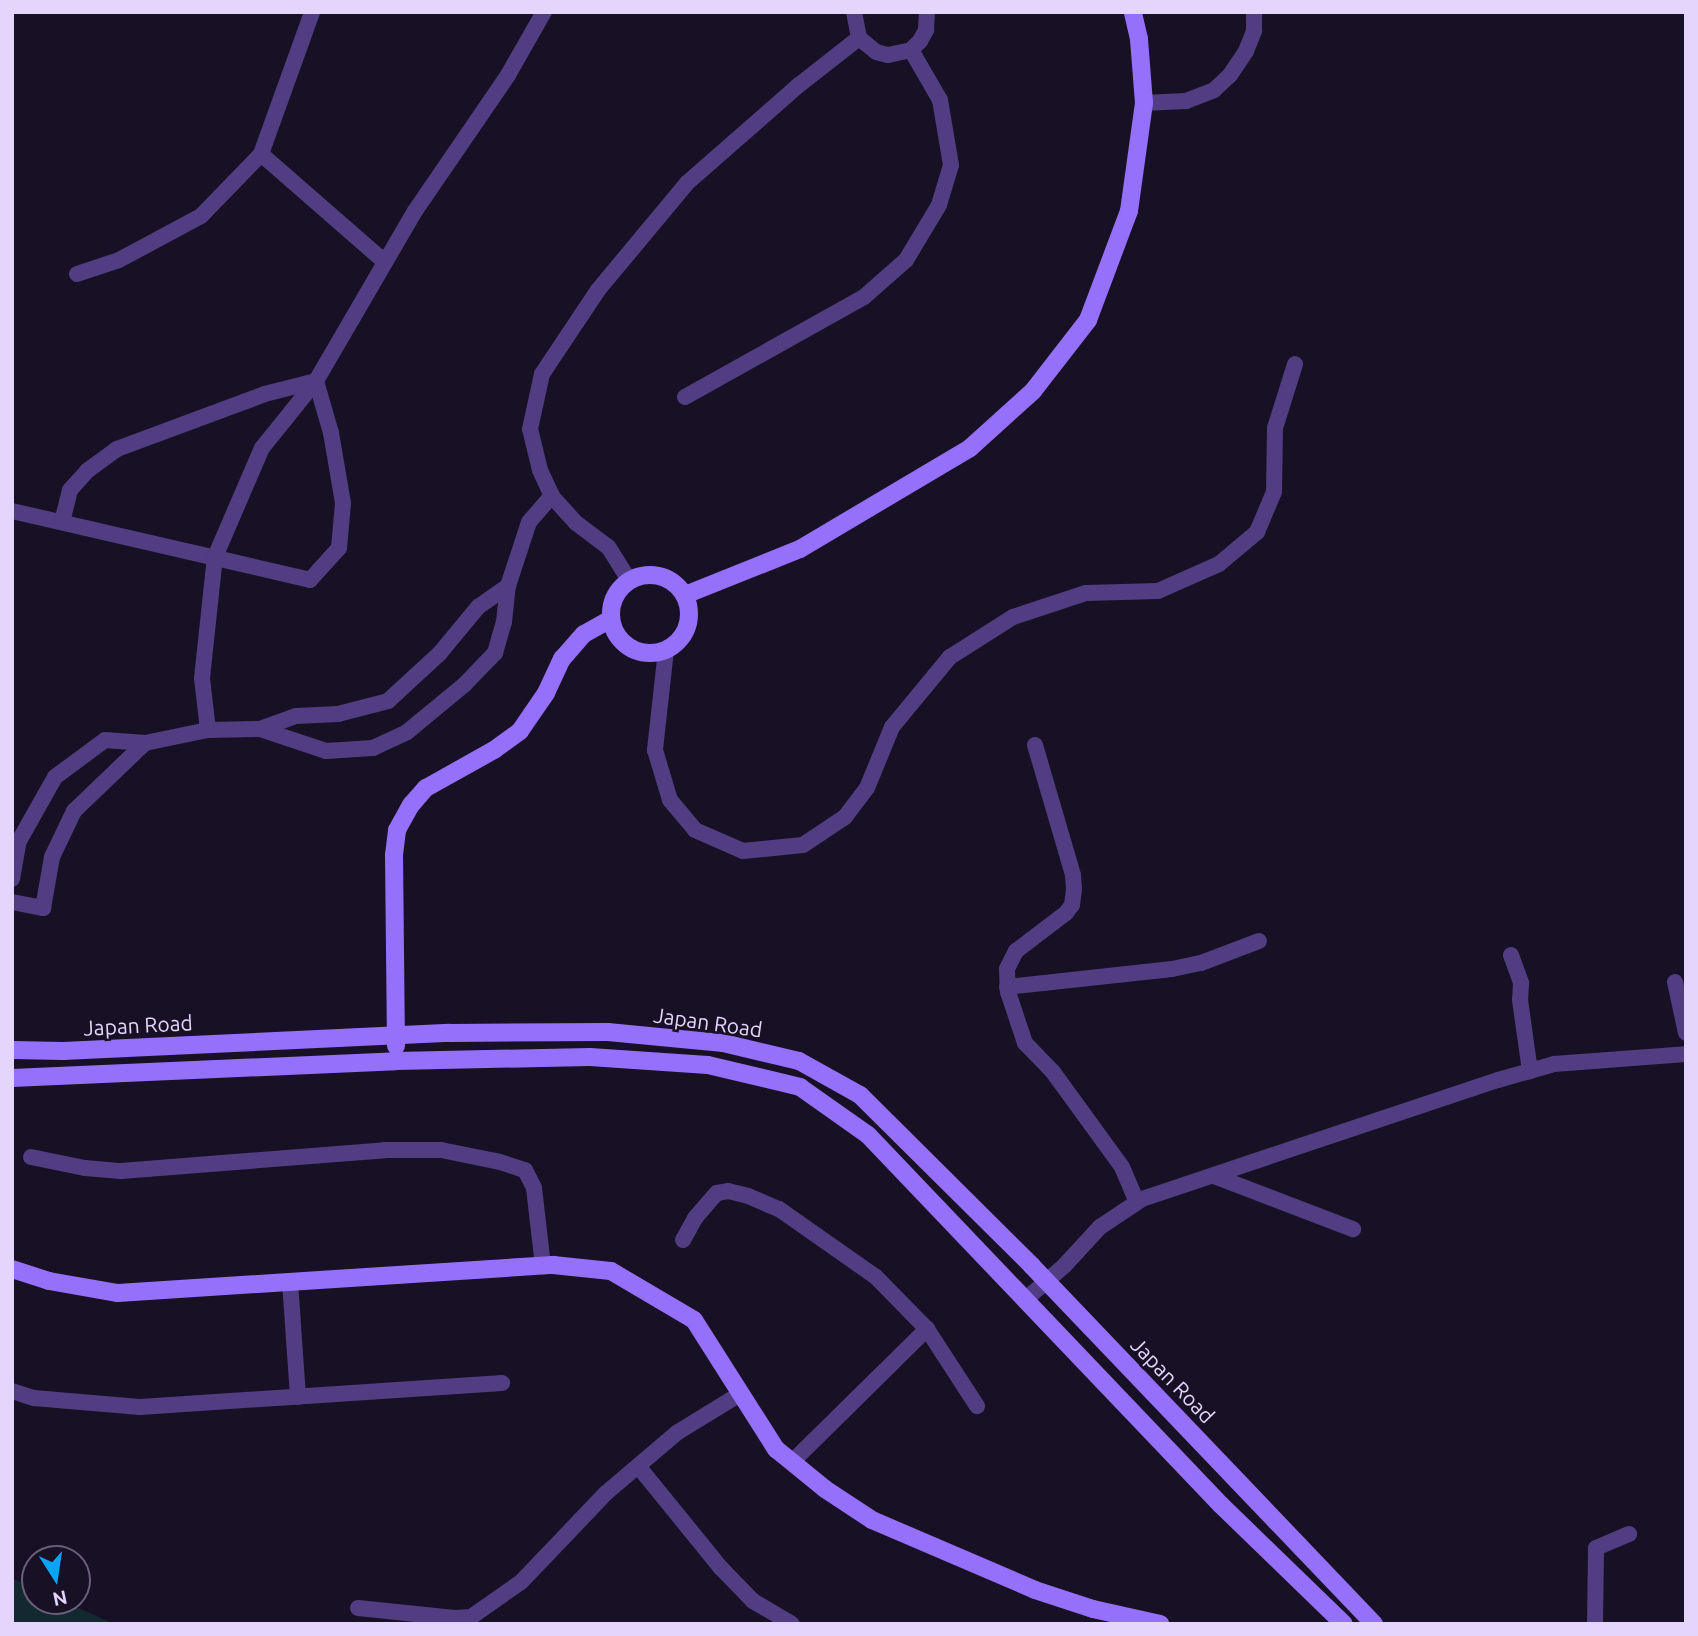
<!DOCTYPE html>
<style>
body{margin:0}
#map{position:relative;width:1698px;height:1636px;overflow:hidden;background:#181025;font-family:Ubuntu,sans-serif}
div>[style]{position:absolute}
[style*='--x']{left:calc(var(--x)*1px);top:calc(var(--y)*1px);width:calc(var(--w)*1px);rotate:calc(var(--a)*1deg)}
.green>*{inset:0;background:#13292f}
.street>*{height:16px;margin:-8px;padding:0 8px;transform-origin:8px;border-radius:8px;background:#503d82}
.secondary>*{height:18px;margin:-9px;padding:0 9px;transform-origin:9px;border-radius:9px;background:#9570fa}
.secondary>.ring{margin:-9px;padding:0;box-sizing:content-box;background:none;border:18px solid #9570fa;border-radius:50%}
span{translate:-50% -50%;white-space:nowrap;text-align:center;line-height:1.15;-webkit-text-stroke:5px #181025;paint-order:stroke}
.street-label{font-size:21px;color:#e4d5fd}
.frame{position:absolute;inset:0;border:14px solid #e4d5fd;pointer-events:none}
.north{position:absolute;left:21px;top:1545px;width:70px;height:70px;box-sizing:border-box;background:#181025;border:2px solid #6a5f7b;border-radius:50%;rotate:168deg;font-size:19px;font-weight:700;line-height:28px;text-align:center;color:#e4d5fd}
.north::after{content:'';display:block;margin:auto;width:24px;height:32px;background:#09a4f5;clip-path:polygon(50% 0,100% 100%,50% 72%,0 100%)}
</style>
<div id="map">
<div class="green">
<i style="clip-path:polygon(12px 1578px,35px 1589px,35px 1601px,63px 1601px,114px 1624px,12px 1624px)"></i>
</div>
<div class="street">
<i style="--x:854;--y:12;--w:26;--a:79"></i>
<i style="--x:859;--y:38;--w:22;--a:39"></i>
<i style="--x:876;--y:52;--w:12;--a:14"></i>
<i style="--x:888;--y:55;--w:24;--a:-12"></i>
<i style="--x:911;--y:50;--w:13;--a:-45"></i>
<i style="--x:920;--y:41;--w:13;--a:-61"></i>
<i style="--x:926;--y:30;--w:18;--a:-87"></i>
<i style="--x:1144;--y:103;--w:42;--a:-2.7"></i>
<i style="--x:1186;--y:101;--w:30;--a:-21"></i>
<i style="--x:1214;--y:90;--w:22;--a:-43"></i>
<i style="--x:1230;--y:75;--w:29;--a:-56"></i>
<i style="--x:1246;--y:51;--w:22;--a:-68"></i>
<i style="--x:1254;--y:31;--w:19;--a:-90"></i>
<i style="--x:261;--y:154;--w:164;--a:41.1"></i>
<i style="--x:77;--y:274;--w:44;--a:-18.4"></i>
<i style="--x:119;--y:260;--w:93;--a:-28.2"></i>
<i style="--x:201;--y:216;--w:86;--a:-45.9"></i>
<i style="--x:261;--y:154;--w:151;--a:-70.2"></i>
<i style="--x:685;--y:397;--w:205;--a:-29.2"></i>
<i style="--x:864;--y:297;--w:56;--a:-41.4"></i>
<i style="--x:906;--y:260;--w:64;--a:-59"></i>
<i style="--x:939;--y:205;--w:42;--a:-73.3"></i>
<i style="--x:951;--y:165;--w:66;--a:-99.6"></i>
<i style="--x:940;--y:100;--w:58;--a:-120.1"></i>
<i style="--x:12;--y:511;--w:306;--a:13"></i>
<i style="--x:310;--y:580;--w:43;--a:-47.8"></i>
<i style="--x:339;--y:548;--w:45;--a:-84.9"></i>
<i style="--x:343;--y:503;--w:71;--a:-99.7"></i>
<i style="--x:331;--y:433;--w:54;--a:-106.1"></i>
<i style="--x:316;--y:381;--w:53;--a:165.7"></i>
<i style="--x:265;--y:394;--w:158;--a:159.6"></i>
<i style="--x:117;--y:449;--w:36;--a:144"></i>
<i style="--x:88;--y:470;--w:27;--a:132"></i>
<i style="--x:70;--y:490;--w:33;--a:104"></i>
<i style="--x:629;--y:580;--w:39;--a:-122"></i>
<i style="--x:608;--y:547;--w:40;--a:-143"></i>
<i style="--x:576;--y:523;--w:36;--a:-132"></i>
<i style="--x:552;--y:496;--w:29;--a:-115"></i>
<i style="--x:540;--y:470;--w:42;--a:-103.7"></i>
<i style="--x:530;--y:429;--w:56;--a:-77.7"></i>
<i style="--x:542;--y:374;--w:101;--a:-56.3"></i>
<i style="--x:598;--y:290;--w:139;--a:-50.2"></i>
<i style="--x:687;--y:183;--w:149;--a:-41.2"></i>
<i style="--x:799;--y:85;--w:76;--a:-38.1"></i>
<i style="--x:666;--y:650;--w:101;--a:96.3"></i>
<i style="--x:655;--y:750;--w:52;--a:73.3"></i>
<i style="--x:670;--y:800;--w:39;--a:50"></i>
<i style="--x:695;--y:830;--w:52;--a:23.6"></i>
<i style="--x:743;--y:851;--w:60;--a:-5.7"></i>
<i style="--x:803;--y:845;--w:50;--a:-33.7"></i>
<i style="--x:845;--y:817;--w:36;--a:-53"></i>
<i style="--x:867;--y:788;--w:66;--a:-67.7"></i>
<i style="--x:892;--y:727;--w:91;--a:-50.4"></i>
<i style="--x:950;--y:657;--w:75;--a:-32.4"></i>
<i style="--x:1013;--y:617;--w:77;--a:-18.2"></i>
<i style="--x:1086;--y:593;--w:72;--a:-1.6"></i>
<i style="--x:1158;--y:591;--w:67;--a:-23.9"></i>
<i style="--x:1219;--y:564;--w:50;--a:-40.1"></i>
<i style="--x:1257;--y:532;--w:43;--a:-67"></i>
<i style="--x:1274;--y:492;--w:64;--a:-89.1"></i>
<i style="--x:1275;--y:428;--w:67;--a:-72.6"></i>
<i style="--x:260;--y:729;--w:38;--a:-20"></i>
<i style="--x:296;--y:716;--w:42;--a:-2.7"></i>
<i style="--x:338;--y:714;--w:52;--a:-14.6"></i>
<i style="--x:388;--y:701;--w:71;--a:-42.7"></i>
<i style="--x:440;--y:653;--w:60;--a:-50.4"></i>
<i style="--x:478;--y:607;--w:37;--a:-35"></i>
<i style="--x:208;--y:730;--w:52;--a:-96.6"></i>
<i style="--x:202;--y:678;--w:122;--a:-83.9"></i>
<i style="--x:215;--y:557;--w:119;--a:-66.7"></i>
<i style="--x:262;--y:448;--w:86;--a:-51.1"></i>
<i style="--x:316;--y:381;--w:197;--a:-59.8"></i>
<i style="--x:415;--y:211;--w:165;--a:-55.6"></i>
<i style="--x:508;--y:75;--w:73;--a:-60.3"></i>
<i style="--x:1035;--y:745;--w:135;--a:73.7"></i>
<i style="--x:1073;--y:875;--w:14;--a:86"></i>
<i style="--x:1074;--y:889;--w:16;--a:97"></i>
<i style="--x:1072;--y:905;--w:10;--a:127"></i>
<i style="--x:1066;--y:913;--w:63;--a:142.8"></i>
<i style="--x:1016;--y:951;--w:20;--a:117"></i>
<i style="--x:1007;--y:969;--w:23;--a:88"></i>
<i style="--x:1008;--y:992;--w:54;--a:71.6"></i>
<i style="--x:1025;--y:1043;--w:40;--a:46"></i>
<i style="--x:1053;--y:1072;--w:117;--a:54"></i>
<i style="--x:1122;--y:1167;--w:38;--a:67"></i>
<i style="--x:12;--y:879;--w:39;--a:-80"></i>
<i style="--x:19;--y:841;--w:73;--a:-60.6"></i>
<i style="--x:55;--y:777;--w:62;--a:-36.5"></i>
<i style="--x:105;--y:740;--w:40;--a:4.3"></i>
<i style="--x:145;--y:743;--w:64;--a:-11.7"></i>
<i style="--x:208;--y:730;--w:52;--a:-1.1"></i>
<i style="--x:260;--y:729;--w:70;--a:18.4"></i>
<i style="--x:326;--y:751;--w:47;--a:-3.7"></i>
<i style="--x:373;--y:748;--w:38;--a:-25"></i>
<i style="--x:407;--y:732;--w:74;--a:-39.5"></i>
<i style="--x:464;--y:685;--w:45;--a:-45.9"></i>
<i style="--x:495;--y:653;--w:32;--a:-74"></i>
<i style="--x:504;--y:622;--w:36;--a:-84"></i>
<i style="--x:508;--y:586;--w:67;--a:-71.8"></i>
<i style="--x:529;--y:522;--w:35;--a:-49"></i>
<i style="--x:12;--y:902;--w:32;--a:11"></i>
<i style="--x:43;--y:908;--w:52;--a:-80"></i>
<i style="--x:52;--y:857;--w:51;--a:-64.4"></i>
<i style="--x:74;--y:811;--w:98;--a:-43.8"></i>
<i style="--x:1511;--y:955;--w:30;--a:70"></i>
<i style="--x:1521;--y:983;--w:17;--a:93"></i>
<i style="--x:1520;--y:1000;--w:72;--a:82"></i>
<i style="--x:1675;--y:982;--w:52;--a:77.8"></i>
<i style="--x:1007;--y:987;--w:166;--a:-6.2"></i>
<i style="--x:1172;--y:969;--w:30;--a:-12"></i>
<i style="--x:1201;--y:963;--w:62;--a:-20.8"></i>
<i style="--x:31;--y:1157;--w:55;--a:11.5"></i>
<i style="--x:85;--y:1168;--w:36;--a:5"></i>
<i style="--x:121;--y:1171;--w:265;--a:-4.5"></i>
<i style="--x:385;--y:1150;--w:56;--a:0"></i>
<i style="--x:441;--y:1150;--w:60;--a:11.5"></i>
<i style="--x:500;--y:1162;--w:26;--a:18"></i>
<i style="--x:525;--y:1170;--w:20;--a:63"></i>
<i style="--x:534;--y:1188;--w:79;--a:83.4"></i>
<i style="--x:1214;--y:1176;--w:149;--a:20.9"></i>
<i style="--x:683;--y:1240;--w:25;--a:-61"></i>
<i style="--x:695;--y:1218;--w:33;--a:-49"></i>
<i style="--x:717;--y:1193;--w:11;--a:-10"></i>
<i style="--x:728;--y:1191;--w:21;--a:14"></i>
<i style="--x:748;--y:1196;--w:34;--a:23"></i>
<i style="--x:779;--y:1209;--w:118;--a:35"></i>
<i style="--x:876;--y:1277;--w:73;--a:45.6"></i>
<i style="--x:927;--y:1329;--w:92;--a:57"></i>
<i style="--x:290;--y:1282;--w:115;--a:86"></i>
<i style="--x:1026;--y:1299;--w:50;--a:-41"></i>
<i style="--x:1064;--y:1266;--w:53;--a:-47.3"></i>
<i style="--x:1100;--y:1227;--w:50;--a:-33.7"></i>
<i style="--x:1142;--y:1199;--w:375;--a:-18.5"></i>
<i style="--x:1498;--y:1080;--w:58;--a:-15.9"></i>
<i style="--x:1554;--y:1064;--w:132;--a:-4.3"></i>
<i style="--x:12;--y:1391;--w:23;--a:18"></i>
<i style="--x:34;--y:1398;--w:106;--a:4.9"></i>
<i style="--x:140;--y:1407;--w:363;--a:-3.8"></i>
<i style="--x:792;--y:1462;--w:190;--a:-44.6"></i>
<i style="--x:638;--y:1466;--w:132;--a:50.9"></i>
<i style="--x:721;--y:1568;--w:46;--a:45.9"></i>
<i style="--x:753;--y:1601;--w:45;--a:30.5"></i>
<i style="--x:358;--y:1608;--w:97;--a:5.9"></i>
<i style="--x:454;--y:1618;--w:17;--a:-3"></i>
<i style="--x:471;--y:1617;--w:61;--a:-35"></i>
<i style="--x:521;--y:1582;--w:123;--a:-46.3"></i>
<i style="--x:606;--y:1493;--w:94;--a:-40.3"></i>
<i style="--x:678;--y:1432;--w:73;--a:-31.5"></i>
<i style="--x:1595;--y:1624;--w:76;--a:-89.2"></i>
<i style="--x:1596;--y:1548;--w:36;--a:-23"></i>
</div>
<div class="secondary">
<i class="ring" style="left:611px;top:575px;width:60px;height:60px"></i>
<i style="--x:685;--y:595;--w:124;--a:-21.8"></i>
<i style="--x:800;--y:549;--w:198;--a:-30.7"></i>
<i style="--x:970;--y:448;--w:85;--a:-42.1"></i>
<i style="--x:1033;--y:391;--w:90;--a:-52.2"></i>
<i style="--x:1088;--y:320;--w:116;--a:-69.4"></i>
<i style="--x:1129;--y:211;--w:109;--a:-82.1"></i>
<i style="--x:1144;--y:103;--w:64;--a:-94.5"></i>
<i style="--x:1139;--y:39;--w:28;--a:-103"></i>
<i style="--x:396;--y:1046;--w:191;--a:-90.6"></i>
<i style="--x:394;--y:855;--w:25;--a:-83"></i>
<i style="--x:397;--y:830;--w:29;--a:-61"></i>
<i style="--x:411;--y:805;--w:23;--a:-49"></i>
<i style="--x:426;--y:788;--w:78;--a:-29.2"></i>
<i style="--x:494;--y:750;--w:32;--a:-36"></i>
<i style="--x:520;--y:731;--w:46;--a:-55.6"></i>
<i style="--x:546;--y:693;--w:38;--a:-65"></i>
<i style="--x:562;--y:659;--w:33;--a:-49"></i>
<i style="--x:584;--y:634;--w:31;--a:-29"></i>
<i style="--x:12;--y:1050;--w:51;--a:1.1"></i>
<i style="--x:63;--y:1051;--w:387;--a:-2.7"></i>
<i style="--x:450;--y:1033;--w:158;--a:-0.4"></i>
<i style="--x:608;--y:1032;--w:116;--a:5.5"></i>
<i style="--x:723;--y:1043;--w:78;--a:13.3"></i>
<i style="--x:799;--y:1061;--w:70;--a:29.1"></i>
<i style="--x:860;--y:1095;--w:243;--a:44.8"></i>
<i style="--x:1032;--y:1266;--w:495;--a:46.3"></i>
<i style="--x:12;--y:1078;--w:384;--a:-2.5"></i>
<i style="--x:396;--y:1061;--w:194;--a:-1.2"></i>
<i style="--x:590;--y:1057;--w:118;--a:3.9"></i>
<i style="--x:708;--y:1065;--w:95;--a:13.4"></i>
<i style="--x:800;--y:1087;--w:83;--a:35.2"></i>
<i style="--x:868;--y:1135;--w:511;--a:46.35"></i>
<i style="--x:1221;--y:1505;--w:171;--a:44.1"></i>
<i style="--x:12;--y:1269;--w:39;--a:18"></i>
<i style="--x:49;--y:1281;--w:70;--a:9.9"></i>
<i style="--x:118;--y:1293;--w:436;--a:-3.7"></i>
<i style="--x:553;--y:1265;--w:58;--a:5.9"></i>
<i style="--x:611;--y:1271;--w:96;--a:30.6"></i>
<i style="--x:694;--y:1320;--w:153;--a:57.6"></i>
<i style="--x:776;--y:1449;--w:63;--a:39.2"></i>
<i style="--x:825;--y:1489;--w:56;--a:33.4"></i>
<i style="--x:872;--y:1520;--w:177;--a:23.2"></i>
<i style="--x:1035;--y:1590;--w:61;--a:18.1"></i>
<i style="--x:1093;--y:1609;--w:69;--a:12.6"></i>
</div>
<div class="street-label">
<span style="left:708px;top:1022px;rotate:8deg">Japan Road</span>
<span style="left:138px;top:1025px;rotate:-3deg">Japan Road</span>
<span style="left:1173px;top:1380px;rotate:46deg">Japan Road</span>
</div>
<div class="frame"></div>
<div class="north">N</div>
</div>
